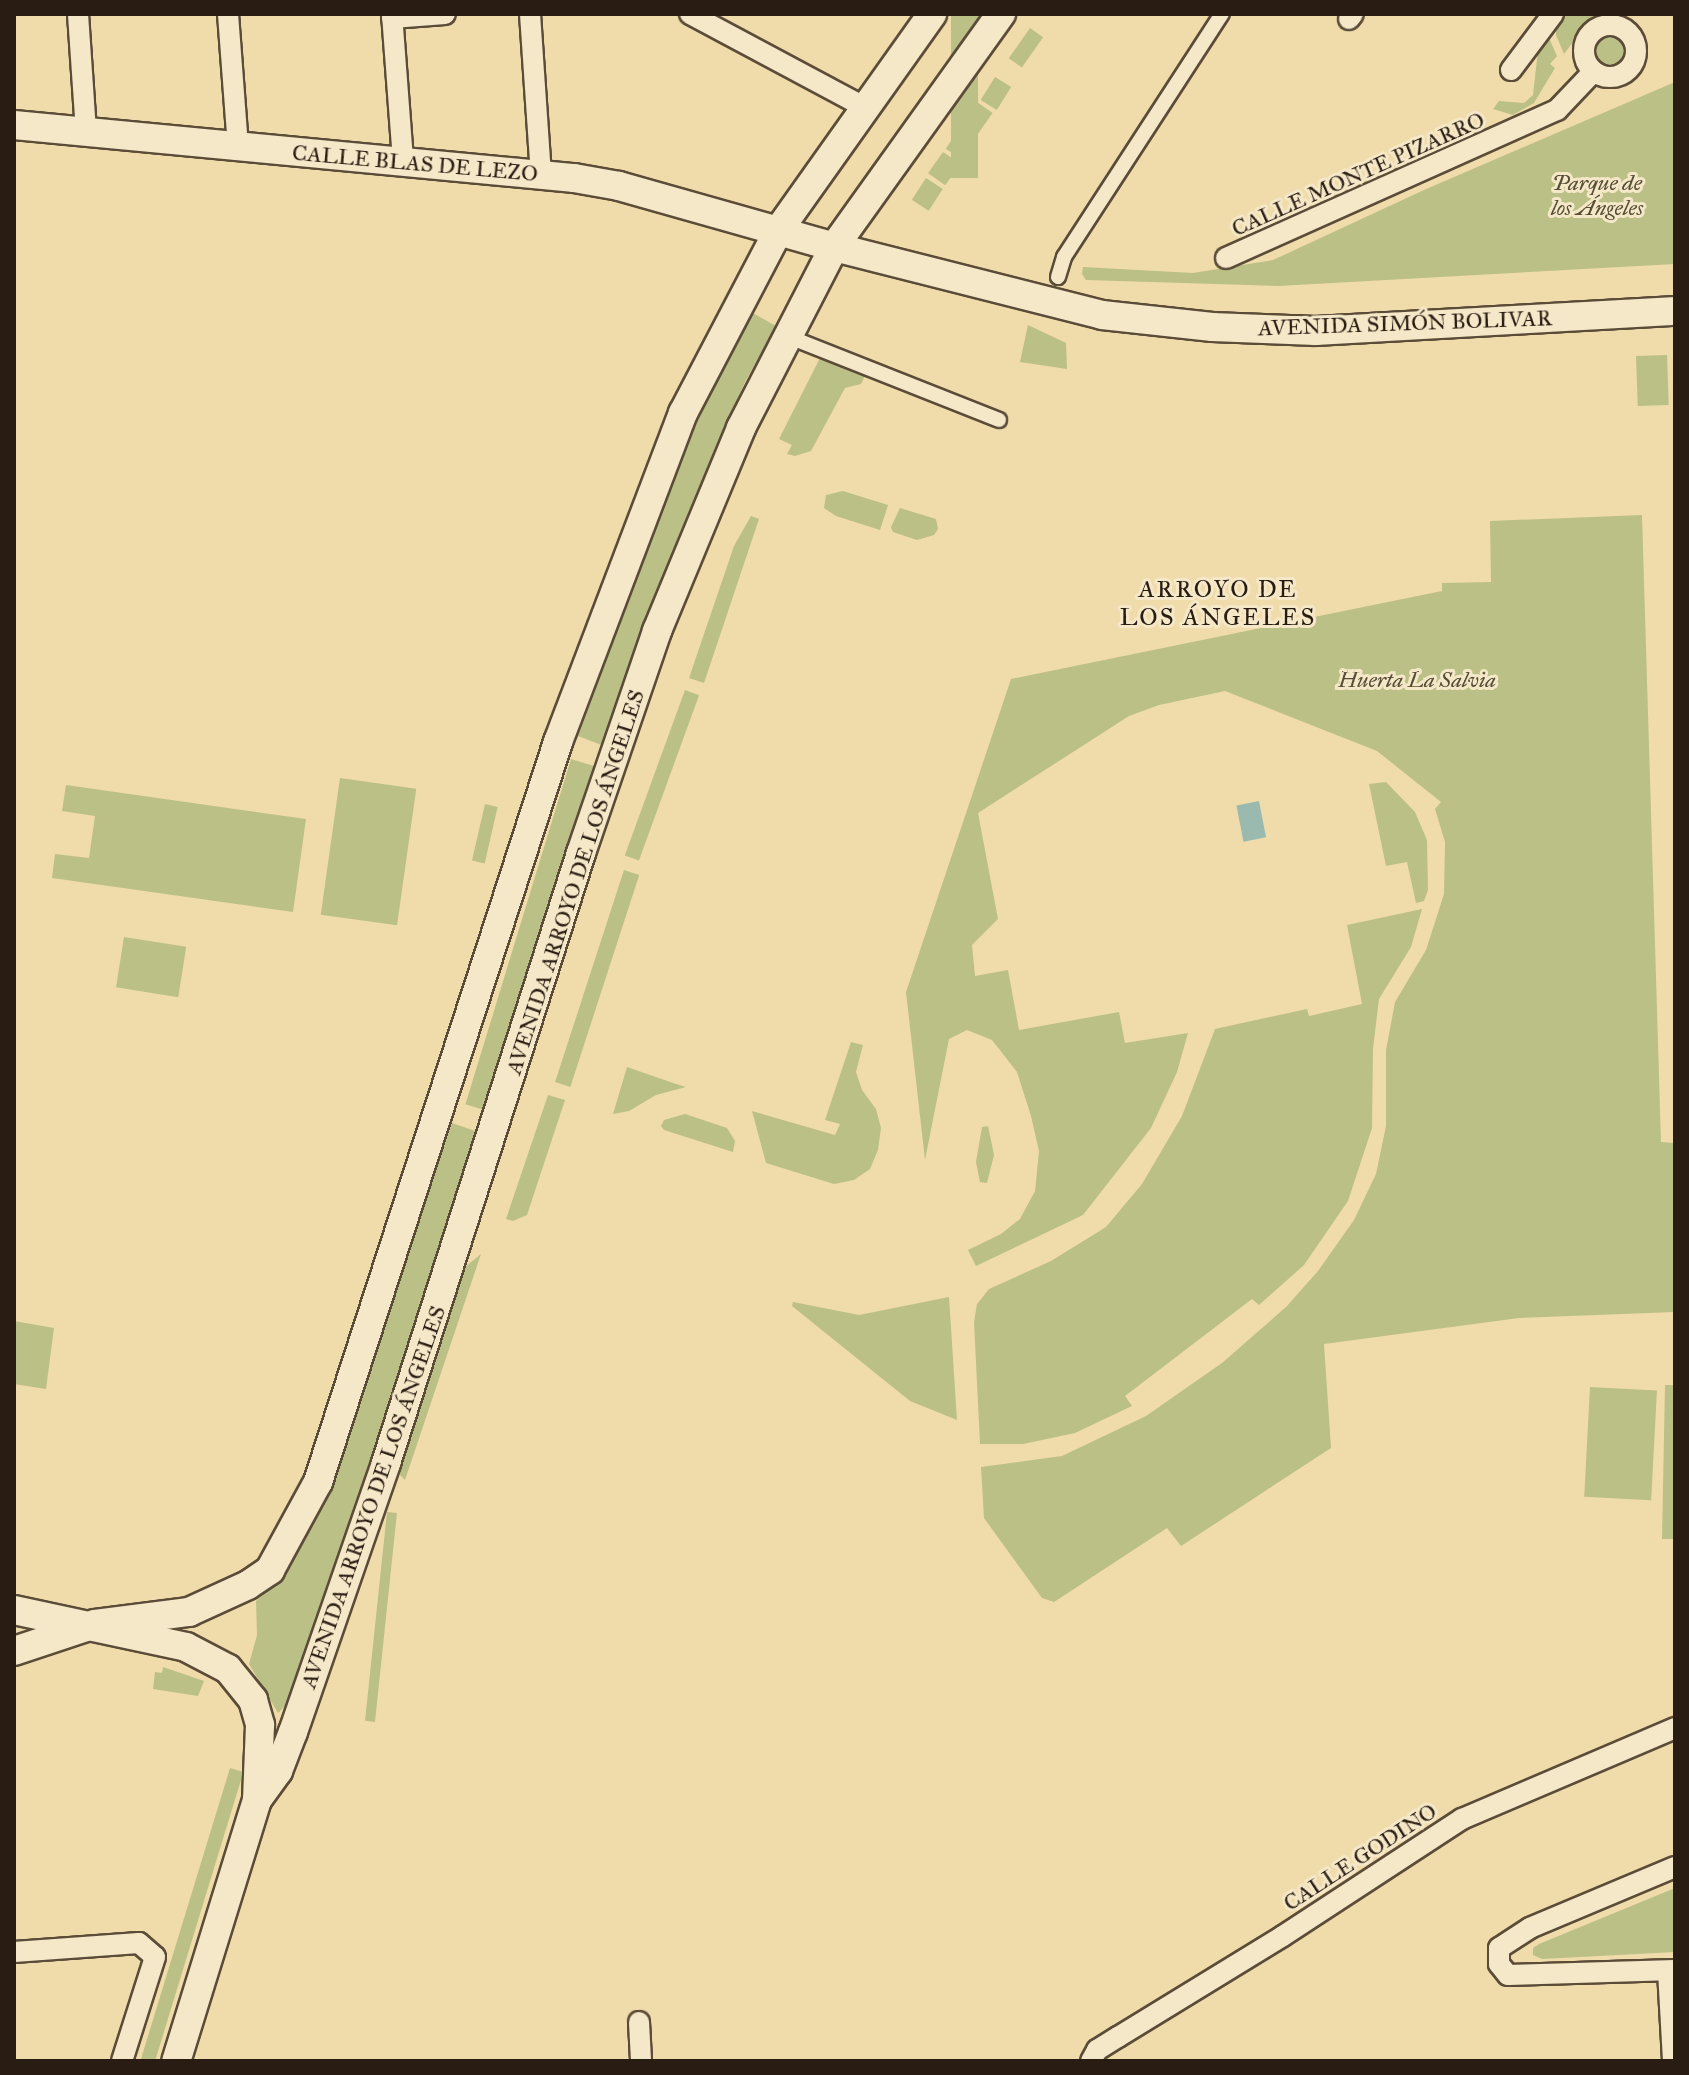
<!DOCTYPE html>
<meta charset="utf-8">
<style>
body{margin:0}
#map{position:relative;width:1689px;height:2075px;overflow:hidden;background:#f0dbaa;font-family:"IM FELL Great Primer",serif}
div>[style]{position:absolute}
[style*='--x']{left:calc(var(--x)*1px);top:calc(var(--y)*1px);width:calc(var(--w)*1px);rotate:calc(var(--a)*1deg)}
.green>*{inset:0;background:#bbc087;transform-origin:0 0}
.round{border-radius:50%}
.water>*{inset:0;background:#9bbaaf;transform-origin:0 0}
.roads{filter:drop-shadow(2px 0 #5b4c38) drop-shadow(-2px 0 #5b4c38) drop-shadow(0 2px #5b4c38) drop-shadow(0 -2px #5b4c38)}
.pedestrian>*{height:14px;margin:-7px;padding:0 7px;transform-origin:7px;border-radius:7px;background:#f5e8c8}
.minor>*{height:20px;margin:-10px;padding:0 10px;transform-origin:10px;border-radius:10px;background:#f5e8c8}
.minor>.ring{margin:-10px;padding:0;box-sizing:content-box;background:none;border:20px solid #f5e8c8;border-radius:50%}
.secondary>*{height:28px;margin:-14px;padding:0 14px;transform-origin:14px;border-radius:14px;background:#f5e8c8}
span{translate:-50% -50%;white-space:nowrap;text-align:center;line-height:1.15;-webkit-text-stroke:6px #f5e8c8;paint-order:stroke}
.street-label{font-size:22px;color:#291c12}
.park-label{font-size:22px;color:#554d35;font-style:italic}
.neighbourhood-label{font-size:24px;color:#291c12;letter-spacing:2px}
.frame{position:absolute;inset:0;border:16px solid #291c12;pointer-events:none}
</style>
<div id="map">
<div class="green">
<i style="left:951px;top:14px;width:27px;height:164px"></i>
<i style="clip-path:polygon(1566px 14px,1594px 14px,1564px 54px,1556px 35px,1556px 28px)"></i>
<i style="left:1030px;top:28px;width:16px;height:37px;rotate:35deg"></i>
<i class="round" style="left:1594px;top:34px;width:34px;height:34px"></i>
<i style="clip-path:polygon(1548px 36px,1557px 56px,1550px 64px,1555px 68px,1534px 103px,1513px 115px,1493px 109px,1499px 101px,1524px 103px,1533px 95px,1538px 50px)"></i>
<i style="left:995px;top:77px;width:19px;height:27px;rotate:32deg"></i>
<i style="clip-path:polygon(1675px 82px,1675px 264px,1278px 286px,1086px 280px,1082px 274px,1083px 267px,1193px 273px,1273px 260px,1424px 190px)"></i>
<i style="left:977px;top:102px;width:19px;height:25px;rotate:35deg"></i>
<i style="left:960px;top:127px;width:20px;height:26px;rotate:33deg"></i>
<i style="left:943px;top:152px;width:21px;height:26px;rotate:35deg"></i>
<i style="left:926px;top:178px;width:20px;height:26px;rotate:33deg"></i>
<i style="clip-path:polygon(751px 312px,776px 326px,745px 382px,712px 456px,604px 746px,578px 736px,688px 441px)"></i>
<i style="clip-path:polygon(1028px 325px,1066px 343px,1067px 369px,1020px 362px)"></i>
<i style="left:1667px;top:355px;width:50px;height:31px;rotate:88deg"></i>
<i style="clip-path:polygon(820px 358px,865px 376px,861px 384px,845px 388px,811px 451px,795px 456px,787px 454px,792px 445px,779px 439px)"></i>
<i style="clip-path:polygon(843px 491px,888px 505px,880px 530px,836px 516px,824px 508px,826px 495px)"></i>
<i style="clip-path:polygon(900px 508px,936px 519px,938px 529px,934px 535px,917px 540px,893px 532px,891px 527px)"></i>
<i style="clip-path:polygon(1642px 515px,1661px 1142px,1675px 1143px,1675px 1312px,1519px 1318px,1324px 1344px,1331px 1448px,1181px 1546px,1167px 1528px,1054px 1602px,1042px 1598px,984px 1518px,981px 1467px,1062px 1456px,1146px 1416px,1222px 1363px,1287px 1306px,1318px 1271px,1354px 1220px,1376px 1174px,1386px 1126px,1386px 1050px,1395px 1002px,1426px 950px,1444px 894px,1445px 842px,1435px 809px,1441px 802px,1377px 751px,1225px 691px,1159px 705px,1129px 716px,978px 813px,998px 919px,972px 945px,975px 976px,1008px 970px,1019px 1030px,1119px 1012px,1125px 1043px,1188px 1033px,1177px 1072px,1151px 1128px,1083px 1215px,976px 1266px,968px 1250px,1001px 1234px,1020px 1219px,1035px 1191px,1039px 1151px,1031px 1116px,1017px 1072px,992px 1040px,967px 1030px,949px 1039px,925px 1160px,906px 992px,1011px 679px,1442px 591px,1442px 583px,1491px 582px,1490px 521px)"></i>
<i style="clip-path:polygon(751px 516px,759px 519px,704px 683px,689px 678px,734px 546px)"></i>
<i style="left:685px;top:690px;width:15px;height:176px;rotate:20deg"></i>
<i style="left:571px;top:759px;width:28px;height:361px;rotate:17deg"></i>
<i style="left:340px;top:778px;width:77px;height:138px;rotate:8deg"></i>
<i style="clip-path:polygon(1386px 782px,1415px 812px,1427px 840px,1428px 890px,1424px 901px,1416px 903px,1407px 862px,1386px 866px,1369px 784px)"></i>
<i style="clip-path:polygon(66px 785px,306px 819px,293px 912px,52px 878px,55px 854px,89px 858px,95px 816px,62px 811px)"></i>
<i style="left:485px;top:804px;width:13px;height:58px;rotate:13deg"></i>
<i style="left:624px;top:870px;width:16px;height:223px;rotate:18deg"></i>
<i style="clip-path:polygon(1422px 909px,1411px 947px,1379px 999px,1373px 1049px,1372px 1128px,1348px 1201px,1304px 1265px,1259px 1305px,1252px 1299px,1125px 1396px,1132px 1406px,1075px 1433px,1023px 1444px,980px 1444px,974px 1322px,977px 1304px,989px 1289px,1051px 1261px,1106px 1227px,1142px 1184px,1182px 1116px,1215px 1029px,1307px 1009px,1309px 1016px,1362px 1004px,1347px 925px)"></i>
<i style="left:124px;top:937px;width:63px;height:51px;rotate:9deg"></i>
<i style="clip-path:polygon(851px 1042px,863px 1045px,856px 1072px,862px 1090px,876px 1109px,881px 1128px,878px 1150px,870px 1169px,854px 1180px,834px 1184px,766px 1163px,752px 1111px,835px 1135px,840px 1124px,825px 1120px)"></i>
<i style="clip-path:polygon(627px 1067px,676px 1084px,686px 1087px,656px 1095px,629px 1111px,613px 1114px)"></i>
<i style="clip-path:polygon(548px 1095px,565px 1100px,527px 1215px,513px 1221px,506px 1219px)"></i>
<i style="clip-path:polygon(685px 1114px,727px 1128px,735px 1141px,733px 1152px,664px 1130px,661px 1126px,664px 1120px)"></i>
<i style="clip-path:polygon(452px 1123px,478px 1132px,332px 1581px,287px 1704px,278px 1713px,249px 1664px,257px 1635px,256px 1601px,278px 1582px,326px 1493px)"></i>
<i style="clip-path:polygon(988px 1126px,994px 1155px,987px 1183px,980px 1182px,976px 1162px,982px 1127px)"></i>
<i style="clip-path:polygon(481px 1254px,405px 1480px,400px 1475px,401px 1461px,465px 1267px)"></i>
<i style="clip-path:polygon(949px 1297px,957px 1420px,910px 1401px,792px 1306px,793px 1302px,859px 1315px)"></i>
<i style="clip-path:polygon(14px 1321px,54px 1328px,46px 1389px,14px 1384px)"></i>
<i style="clip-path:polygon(1665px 1385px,1675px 1385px,1675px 1539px,1662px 1539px)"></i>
<i style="left:1590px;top:1387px;width:67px;height:110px;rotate:3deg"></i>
<i style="left:387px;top:1512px;width:10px;height:210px;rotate:6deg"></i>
<i style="clip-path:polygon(163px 1667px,204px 1681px,198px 1696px,153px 1689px,155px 1672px,162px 1673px)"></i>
<i style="left:230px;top:1768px;width:14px;height:309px;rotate:17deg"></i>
<i style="clip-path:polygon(1675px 1888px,1675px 1952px,1542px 1959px,1533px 1955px,1533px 1948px,1539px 1944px)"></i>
</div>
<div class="water">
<i style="left:1259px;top:801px;width:37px;height:23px;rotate:79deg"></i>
</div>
<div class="roads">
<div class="pedestrian">
<i style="--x:1058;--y:277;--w:21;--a:-73"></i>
<i style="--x:1064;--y:257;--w:290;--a:-57"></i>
<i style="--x:787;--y:336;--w:228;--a:21.6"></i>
</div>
<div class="minor">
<i style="--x:78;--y:14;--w:118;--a:86.1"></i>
<i style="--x:228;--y:14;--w:132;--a:85.7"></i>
<i style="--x:392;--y:14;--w:148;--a:85.7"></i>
<i style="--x:530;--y:14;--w:161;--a:86.1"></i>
<i style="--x:690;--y:14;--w:197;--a:28.1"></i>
<i style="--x:392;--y:18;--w:53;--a:-4.3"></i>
<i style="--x:1349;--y:19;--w:6;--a:-51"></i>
<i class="ring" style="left:1584px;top:25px;width:32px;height:32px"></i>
<i style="--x:1511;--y:70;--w:70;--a:-53.1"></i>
<i style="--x:1226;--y:258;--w:363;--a:-24.1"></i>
<i style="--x:1557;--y:110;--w:52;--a:-46.5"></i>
<i style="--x:1675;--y:1867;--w:157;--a:157.2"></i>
<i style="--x:1530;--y:1928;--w:37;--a:147"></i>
<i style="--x:1499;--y:1948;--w:16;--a:90"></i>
<i style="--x:1499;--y:1964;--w:14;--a:51"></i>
<i style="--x:1508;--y:1975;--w:167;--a:-1.7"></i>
<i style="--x:14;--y:1952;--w:125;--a:-4.1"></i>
<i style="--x:139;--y:1943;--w:21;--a:41"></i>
<i style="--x:155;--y:1957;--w:109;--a:107.6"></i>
<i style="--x:1668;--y:1971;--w:90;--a:86.8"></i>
<i style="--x:639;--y:2022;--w:39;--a:87"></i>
<i style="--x:1091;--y:2061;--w:13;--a:-61"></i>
<i style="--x:1097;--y:2050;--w:25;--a:-32"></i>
<i style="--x:1118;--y:2037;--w:193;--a:-31.5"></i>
<i style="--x:1283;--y:1936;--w:214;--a:-33.2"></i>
<i style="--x:1462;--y:1819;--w:232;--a:-23.1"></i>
</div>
<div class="secondary">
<i style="--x:14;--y:125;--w:563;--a:5.41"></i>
<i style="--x:574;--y:178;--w:46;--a:10.1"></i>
<i style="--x:619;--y:186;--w:223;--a:15.8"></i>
<i style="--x:834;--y:247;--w:276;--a:14.2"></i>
<i style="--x:1102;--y:315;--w:111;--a:6.2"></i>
<i style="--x:1212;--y:327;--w:104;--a:2.2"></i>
<i style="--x:1316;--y:331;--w:360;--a:-3.2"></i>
<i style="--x:14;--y:1610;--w:176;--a:12.1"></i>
<i style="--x:186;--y:1647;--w:47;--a:27.6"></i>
<i style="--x:228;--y:1669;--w:40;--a:51"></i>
<i style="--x:253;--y:1700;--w:26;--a:74"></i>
<i style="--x:260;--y:1725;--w:75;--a:92.3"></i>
<i style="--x:257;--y:1800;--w:273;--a:107.2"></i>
<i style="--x:14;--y:1651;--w:85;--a:-18.4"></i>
<i style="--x:95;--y:1624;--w:95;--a:-7.3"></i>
<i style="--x:189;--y:1612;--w:65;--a:-24.6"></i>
<i style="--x:248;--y:1585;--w:27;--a:-34"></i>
<i style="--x:270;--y:1570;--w:100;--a:-61.4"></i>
<i style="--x:318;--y:1482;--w:778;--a:-72.03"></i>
<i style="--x:558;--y:742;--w:352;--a:-69.2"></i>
<i style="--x:683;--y:413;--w:205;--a:-62.4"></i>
<i style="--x:778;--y:231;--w:266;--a:-54.6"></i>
<i style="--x:257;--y:1800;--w:36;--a:-54"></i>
<i style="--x:278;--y:1771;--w:42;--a:-69"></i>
<i style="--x:293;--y:1732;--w:285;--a:-70.9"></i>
<i style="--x:386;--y:1463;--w:640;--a:-72.27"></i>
<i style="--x:581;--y:853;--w:235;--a:-71.1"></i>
<i style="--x:657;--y:631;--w:220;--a:-67.5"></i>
<i style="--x:741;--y:428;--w:203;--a:-62.8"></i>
<i style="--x:834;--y:247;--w:287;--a:-54.4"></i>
</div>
</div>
<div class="street-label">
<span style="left:415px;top:163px;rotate:5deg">CALLE BLAS DE LEZO</span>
<span style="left:1358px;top:174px;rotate:-24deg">CALLE MONTE PIZARRO</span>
<span style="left:1405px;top:323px;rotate:-2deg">AVENIDA SIMÓN BOLIVAR</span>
<span style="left:575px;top:882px;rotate:-72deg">AVENIDA ARROYO DE LOS ÁNGELES</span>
<span style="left:373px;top:1497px;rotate:-71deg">AVENIDA ARROYO DE LOS ÁNGELES</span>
<span style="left:1360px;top:1857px;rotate:-33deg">CALLE GODINO</span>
</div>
<div class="park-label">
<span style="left:1597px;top:195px">Parque de<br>los Ángeles</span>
<span style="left:1417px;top:680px">Huerta La Salvia</span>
</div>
<div class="neighbourhood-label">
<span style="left:1218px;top:604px">ARROYO DE<br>LOS ÁNGELES</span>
</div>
<div class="frame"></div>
</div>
